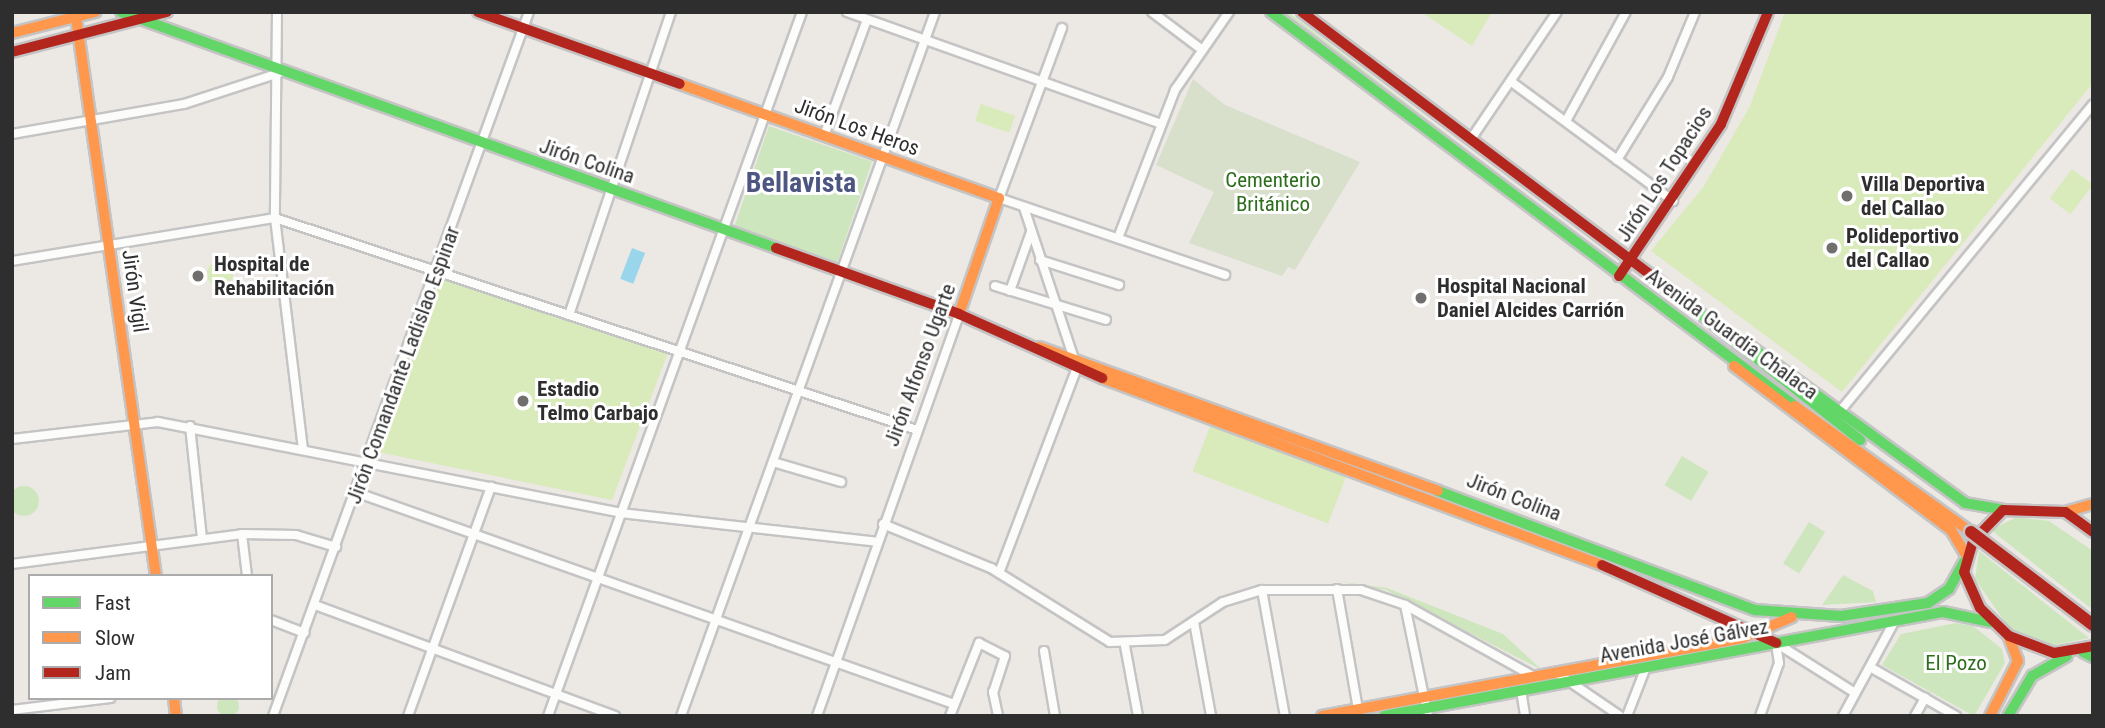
<!DOCTYPE html>
<meta charset="utf-8">
<style>
body{margin:0}
#map{position:relative;width:2105px;height:728px;overflow:hidden;background:#ece8e4;font-family:"Roboto Condensed",sans-serif}
div>[style]{position:absolute}
[style*='--x']{left:calc(var(--x)*1px);top:calc(var(--y)*1px);width:calc(var(--w)*1px);rotate:calc(var(--a)*1deg)}
.green>*{inset:0;background:#cee6be;transform-origin:0 0}
.round{border-radius:50%}
.cemetery>*{inset:0;background:#d8e0cc}
.pitch>*{inset:0;background:#d9eabb;transform-origin:0 0}
.water>*{inset:0;background:#99d6ec;transform-origin:0 0}
.roads{filter:drop-shadow(2px 0 #c5c4c5) drop-shadow(-2px 0 #c5c4c5) drop-shadow(0 2px #c5c4c5) drop-shadow(0 -2px #c5c4c5)}
.street>*{height:8px;margin:-4px;padding:0 4px;transform-origin:4px;border-radius:4px;background:#fcfcfb}
.fast>*{height:10px;margin:-5px;padding:0 5px;transform-origin:5px;border-radius:5px;background:#63d668}
.slow>*{height:10px;margin:-5px;padding:0 5px;transform-origin:5px;border-radius:5px;background:#ff974d}
.jam>*{height:10px;margin:-5px;padding:0 5px;transform-origin:5px;border-radius:5px;background:#b3261e}
.bridges{filter:drop-shadow(2px 0 #c6c5c4) drop-shadow(-2px 0 #c6c5c4) drop-shadow(0 2px #c6c5c4) drop-shadow(0 -2px #c6c5c4)}
.jam-bridge>*{height:12px;margin:-6px;padding:0 6px;transform-origin:6px;border-radius:6px;background:#b3261e}
.dots>*{width:19px;height:19px;translate:-50% -50%;box-sizing:border-box;border:4px solid #fff;border-radius:50%}
span{translate:-50% -50%;white-space:nowrap;text-align:center;line-height:1.15;-webkit-text-stroke:6px #fff;paint-order:stroke}
.street-label{font-size:21px;color:#2e2e2e}
.park-label{font-size:21px;color:#2c6e1b}
.poi-label{font-size:21px;color:#2e2e2e;font-weight:700}
.left{translate:0 -50%;text-align:left}
.district-label{font-size:28px;color:#4d5680;font-weight:700}
.frame{position:absolute;inset:0;border:14px solid #2e2e2e;pointer-events:none}
.legend{position:absolute;left:28px;top:574px;width:245px;height:126px;box-sizing:border-box;background:#fff;border:2px solid #ababab;margin:0;padding:9px 12px;list-style:none;font-size:21px;color:#2e2e2e}
.legend li{display:flex;align-items:center;gap:14px;height:35px}
.legend b{width:35px;border:2px solid #ababab}
</style>
<div id="map">
<div class="green">
<i style="clip-path:polygon(1280px 12px,1288px 12px,1565px 225px,1321px 45px)"></i>
<i style="left:769px;top:126px;width:109px;height:108px;rotate:19deg"></i>
<i style="left:1682px;top:456px;width:31px;height:34px;rotate:31deg"></i>
<i class="round" style="left:9px;top:486px;width:30px;height:30px"></i>
<i style="clip-path:polygon(2017px 517px,2049px 521px,2093px 551px,2093px 610px,1991px 530px)"></i>
<i style="left:1809px;top:522px;width:19px;height:49px;rotate:32deg"></i>
<i style="clip-path:polygon(1979px 551px,2089px 638px,2050px 646px,2009px 628px,1975px 579px)"></i>
<i style="clip-path:polygon(1843px 575px,1873px 591px,1876px 602px,1822px 605px)"></i>
<i style="clip-path:polygon(1335px 581px,1387px 588px,1503px 634px,1542px 670px,1386px 590px)"></i>
<i style="clip-path:polygon(1956px 623px,1973px 626px,2002px 649px,2005px 663px,1974px 716px,1882px 665px,1901px 634px)"></i>
<i class="round" style="left:217px;top:695px;width:22px;height:22px"></i>
</div>
<div class="cemetery">
<i style="clip-path:polygon(1193px 79px,1225px 105px,1360px 162px,1295px 270px,1288px 267px,1282px 276px,1189px 243px,1214px 192px,1156px 165px)"></i>
</div>
<div class="pitch">
<i style="clip-path:polygon(1421px 12px,1492px 12px,1472px 46px)"></i>
<i style="clip-path:polygon(1785px 12px,2093px 12px,2093px 83px,1842px 392px,1651px 251px,1704px 186px,1750px 106px)"></i>
<i style="left:981px;top:104px;width:36px;height:18px;rotate:19deg"></i>
<i style="left:2072px;top:169px;width:26px;height:37px;rotate:37deg"></i>
<i class="round" style="left:207px;top:261px;width:26px;height:26px"></i>
<i style="clip-path:polygon(442px 276px,669px 350px,612px 500px,378px 452px)"></i>
<i style="left:1211px;top:424px;width:145px;height:51px;rotate:21deg"></i>
</div>
<div class="water">
<i style="left:632px;top:248px;width:14px;height:33px;rotate:21deg"></i>
</div>
<div class="roads">
<div class="street">
<i style="--x:277;--y:12;--w:206;--a:90.6"></i>
<i style="--x:275;--y:218;--w:232;--a:83.1"></i>
<i style="--x:847;--y:12;--w:333;--a:19.6"></i>
<i style="--x:1152;--y:12;--w:61;--a:37.1"></i>
<i style="--x:1062;--y:28;--w:181;--a:110.3"></i>
<i style="--x:999;--y:198;--w:239;--a:18.8"></i>
<i style="--x:1513;--y:83;--w:199;--a:36.4"></i>
<i style="--x:1566;--y:121;--w:124;--a:-61.2"></i>
<i style="--x:12;--y:134;--w:175;--a:-9.9"></i>
<i style="--x:184;--y:104;--w:100;--a:-18.1"></i>
<i style="--x:824;--y:136;--w:124;--a:-69.7"></i>
<i style="--x:1471;--y:139;--w:153;--a:-55.9"></i>
<i style="--x:1617;--y:160;--w:97;--a:-58.4"></i>
<i style="--x:1668;--y:77;--w:70;--a:-67.4"></i>
<i style="--x:1118;--y:238;--w:159;--a:-68.9"></i>
<i style="--x:1175;--y:90;--w:95;--a:-55.3"></i>
<i style="--x:1040;--y:260;--w:83;--a:17.6"></i>
<i style="--x:12;--y:261;--w:266;--a:-9.3"></i>
<i style="--x:275;--y:218;--w:676;--a:18.27"></i>
<i style="--x:995;--y:286;--w:116;--a:17"></i>
<i style="--x:1010;--y:291;--w:63;--a:-70.4"></i>
<i style="--x:569;--y:315;--w:320;--a:-71.4"></i>
<i style="--x:1841;--y:410;--w:396;--a:-50.5"></i>
<i style="--x:190;--y:426;--w:113;--a:83.9"></i>
<i style="--x:12;--y:439;--w:147;--a:-6.6"></i>
<i style="--x:158;--y:422;--w:471;--a:11.1"></i>
<i style="--x:620;--y:513;--w:259;--a:6.4"></i>
<i style="--x:773;--y:462;--w:71;--a:16.4"></i>
<i style="--x:355;--y:492;--w:635;--a:19.49"></i>
<i style="--x:883;--y:524;--w:117;--a:22.2"></i>
<i style="--x:991;--y:568;--w:140;--a:31.9"></i>
<i style="--x:1110;--y:642;--w:55;--a:-2.1"></i>
<i style="--x:1165;--y:640;--w:69;--a:-33.2"></i>
<i style="--x:1223;--y:602;--w:41;--a:-17.1"></i>
<i style="--x:1262;--y:590;--w:99;--a:0"></i>
<i style="--x:1361;--y:590;--w:46;--a:18.8"></i>
<i style="--x:1405;--y:605;--w:149;--a:29"></i>
<i style="--x:242;--y:534;--w:42;--a:83.2"></i>
<i style="--x:12;--y:564;--w:232;--a:-7.4"></i>
<i style="--x:242;--y:534;--w:54;--a:1.1"></i>
<i style="--x:296;--y:535;--w:42;--a:16.7"></i>
<i style="--x:999;--y:573;--w:219;--a:-69.2"></i>
<i style="--x:1077;--y:368;--w:169;--a:-108.3"></i>
<i style="--x:1337;--y:589;--w:122;--a:80.1"></i>
<i style="--x:1262;--y:590;--w:128;--a:79.7"></i>
<i style="--x:315;--y:605;--w:320;--a:20.3"></i>
<i style="--x:1405;--y:605;--w:113;--a:78.3"></i>
<i style="--x:271;--y:620;--w:36;--a:21"></i>
<i style="--x:1194;--y:622;--w:96;--a:79.7"></i>
<i style="--x:1776;--y:643;--w:93;--a:32.3"></i>
<i style="--x:1125;--y:646;--w:71;--a:79.5"></i>
<i style="--x:1044;--y:651;--w:66;--a:80.4"></i>
<i style="--x:1870;--y:667;--w:99;--a:29.7"></i>
<i style="--x:1557;--y:673;--w:76;--a:34.3"></i>
<i style="--x:1521;--y:690;--w:26;--a:81"></i>
<i style="--x:12;--y:710;--w:99;--a:-7"></i>
<i style="--x:273;--y:716;--w:749;--a:-70.02"></i>
<i style="--x:408;--y:716;--w:244;--a:-70.1"></i>
<i style="--x:548;--y:716;--w:748;--a:-70.16"></i>
<i style="--x:681;--y:716;--w:748;--a:-70.16"></i>
<i style="--x:817;--y:716;--w:426;--a:-70.5"></i>
<i style="--x:950;--y:716;--w:79;--a:-68.3"></i>
<i style="--x:979;--y:643;--w:29;--a:27"></i>
<i style="--x:1005;--y:656;--w:38;--a:108"></i>
<i style="--x:993;--y:692;--w:25;--a:78"></i>
<i style="--x:1627;--y:716;--w:53;--a:-68.8"></i>
<i style="--x:1760;--y:716;--w:56;--a:-70.3"></i>
<i style="--x:1779;--y:663;--w:20;--a:-99"></i>
<i style="--x:1843;--y:716;--w:107;--a:-61.5"></i>
<i style="--x:1915;--y:716;--w:21;--a:-61"></i>
</div>
<div class="fast">
<i style="--x:121;--y:12;--w:696;--a:19.81"></i>
<i style="--x:1271;--y:12;--w:656;--a:36.94"></i>
<i style="--x:1650;--y:274;--w:268;--a:38.3"></i>
<i style="--x:1743;--y:341;--w:275;--a:36.1"></i>
<i style="--x:1965;--y:503;--w:39;--a:10"></i>
<i style="--x:1438;--y:491;--w:339;--a:20.6"></i>
<i style="--x:1755;--y:610;--w:86;--a:4"></i>
<i style="--x:1841;--y:616;--w:88;--a:-8.5"></i>
<i style="--x:1928;--y:603;--w:25;--a:-34"></i>
<i style="--x:1949;--y:589;--w:31;--a:-61"></i>
<i style="--x:2083;--y:652;--w:11;--a:27"></i>
<i style="--x:1384;--y:716;--w:569;--a:-10.54"></i>
<i style="--x:1943;--y:612;--w:49;--a:11.8"></i>
<i style="--x:2008;--y:716;--w:47;--a:-59"></i>
<i style="--x:2032;--y:676;--w:40;--a:-29.7"></i>
</div>
<div class="slow">
<i style="--x:76;--y:17;--w:565;--a:81.86"></i>
<i style="--x:12;--y:33;--w:86;--a:-14.2"></i>
<i style="--x:680;--y:84;--w:339;--a:19.7"></i>
<i style="--x:999;--y:198;--w:123;--a:109"></i>
<i style="--x:1039;--y:347;--w:424;--a:19.8"></i>
<i style="--x:1734;--y:366;--w:272;--a:37.1"></i>
<i style="--x:1951;--y:530;--w:27;--a:59"></i>
<i style="--x:1102;--y:378;--w:534;--a:20.51"></i>
<i style="--x:1795;--y:406;--w:216;--a:35.6"></i>
<i style="--x:2065;--y:512;--w:29;--a:-16"></i>
<i style="--x:174;--y:698;--w:18;--a:84"></i>
<i style="--x:1322;--y:716;--w:428;--a:-10.5"></i>
<i style="--x:1743;--y:638;--w:53;--a:-23.2"></i>
<i style="--x:1990;--y:716;--w:62;--a:-63"></i>
<i style="--x:2018;--y:661;--w:26;--a:-111"></i>
</div>
<div class="jam">
<i style="--x:478;--y:12;--w:214;--a:19.6"></i>
<i style="--x:1302;--y:12;--w:436;--a:37"></i>
<i style="--x:12;--y:52;--w:160;--a:-14.5"></i>
<i style="--x:776;--y:248;--w:195;--a:19.8"></i>
<i style="--x:959;--y:314;--w:157;--a:24.1"></i>
<i style="--x:1619;--y:276;--w:183;--a:-56.1"></i>
<i style="--x:1721;--y:124;--w:121;--a:-67.2"></i>
<i style="--x:2093;--y:532;--w:34;--a:-144"></i>
<i style="--x:2065;--y:512;--w:62;--a:-178.2"></i>
<i style="--x:2003;--y:510;--w:43;--a:134.1"></i>
<i style="--x:1973;--y:541;--w:32;--a:106"></i>
<i style="--x:1964;--y:572;--w:39;--a:66"></i>
<i style="--x:1980;--y:608;--w:40;--a:44"></i>
<i style="--x:2009;--y:636;--w:48;--a:20.7"></i>
<i style="--x:2054;--y:653;--w:40;--a:-10"></i>
<i style="--x:1602;--y:565;--w:191;--a:24.1"></i>
</div>
</div>
<div class="bridges">
<div class="jam-bridge">
<i style="--x:1971;--y:532;--w:153;--a:37.3"></i>
</div>
</div>
<div class="dots">
<i style="left:1847px;top:196px;background:#706f6e"></i>
<i style="left:1832px;top:248px;background:#706f6e"></i>
<i style="left:198px;top:276px;background:#706f6e"></i>
<i style="left:1421px;top:298px;background:#706f6e"></i>
<i style="left:523px;top:401px;background:#706f6e"></i>
</div>
<div class="street-label">
<span style="left:857px;top:127px;rotate:20deg">Jirón Los Heros</span>
<span style="left:587px;top:161px;rotate:19deg">Jirón Colina</span>
<span style="left:1664px;top:174px;rotate:-57deg">Jirón Los Topacios</span>
<span style="left:135px;top:291px;rotate:82deg">Jirón Vigil</span>
<span style="left:1732px;top:334px;rotate:36deg">Avenida Guardia Chalaca</span>
<span style="left:403px;top:365px;rotate:-70deg">Jirón Comandante Ladislao Espinar</span>
<span style="left:920px;top:365px;rotate:-70deg">Jirón Alfonso Ugarte</span>
<span style="left:1514px;top:497px;rotate:21deg">Jirón Colina</span>
<span style="left:1684px;top:641px;rotate:-10deg">Avenida José Gálvez</span>
</div>
<div class="park-label">
<span style="left:1273px;top:192px">Cementerio<br>Británico</span>
<span style="left:1956px;top:663px">El Pozo</span>
</div>
<div class="poi-label">
<span class="left" style="left:1861px;top:196px">Villa Deportiva<br>del Callao</span>
<span class="left" style="left:1846px;top:248px">Polideportivo<br>del Callao</span>
<span class="left" style="left:214px;top:276px">Hospital de<br>Rehabilitación</span>
<span class="left" style="left:1437px;top:298px">Hospital Nacional<br>Daniel Alcides Carrión</span>
<span class="left" style="left:537px;top:401px">Estadio<br>Telmo Carbajo</span>
</div>
<div class="district-label">
<span style="left:801px;top:183px">Bellavista</span>
</div>
<div class="frame"></div>
<ul class="legend">
<li><b style="height:9px;background:#63d668"></b>Fast</li>
<li><b style="height:9px;background:#ff974d"></b>Slow</li>
<li><b style="height:9px;background:#b3261e"></b>Jam</li>
</ul>
</div>
